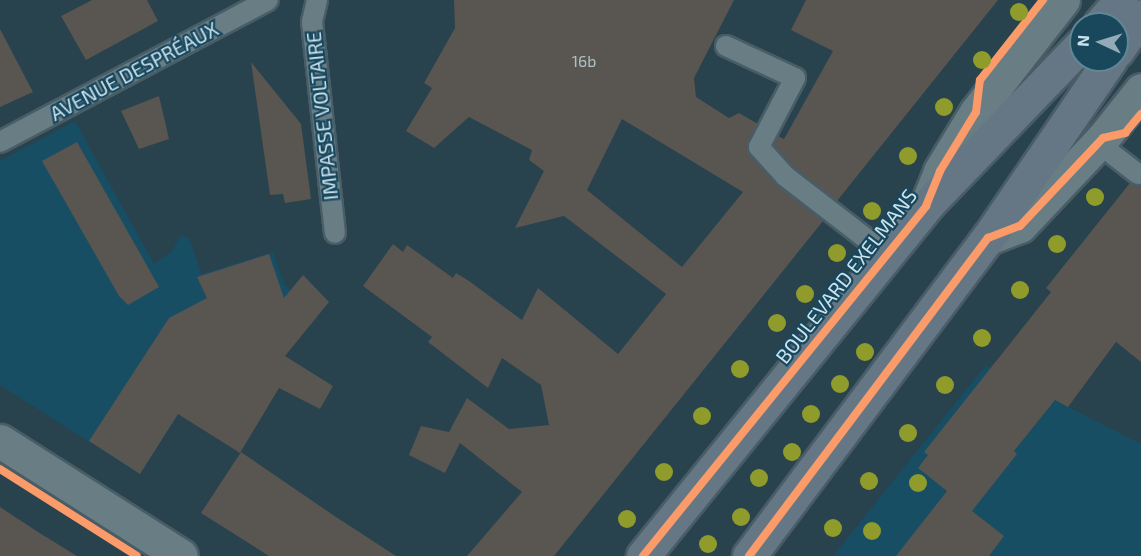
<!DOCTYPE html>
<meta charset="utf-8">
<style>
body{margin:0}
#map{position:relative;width:1141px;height:556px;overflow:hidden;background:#28424e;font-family:"Exo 2",sans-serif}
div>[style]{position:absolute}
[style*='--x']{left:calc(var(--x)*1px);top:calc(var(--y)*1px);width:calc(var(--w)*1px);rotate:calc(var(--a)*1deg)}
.built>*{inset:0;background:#184e64}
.building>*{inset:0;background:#595550}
.roads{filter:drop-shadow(2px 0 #495d66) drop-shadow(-2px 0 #495d66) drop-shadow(0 2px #495d66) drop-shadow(0 -2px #495d66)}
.service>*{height:20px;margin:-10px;padding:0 10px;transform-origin:10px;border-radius:10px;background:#697d85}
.minor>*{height:33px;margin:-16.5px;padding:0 16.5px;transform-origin:16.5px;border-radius:16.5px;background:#697d85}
.primary>*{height:33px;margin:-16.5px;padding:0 16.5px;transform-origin:16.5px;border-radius:16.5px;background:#657784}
.cycleway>*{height:8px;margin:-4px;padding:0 4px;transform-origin:4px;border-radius:4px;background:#fa9b69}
.trees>*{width:18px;height:18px;margin:-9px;border-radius:50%;background:#8f9c2c}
span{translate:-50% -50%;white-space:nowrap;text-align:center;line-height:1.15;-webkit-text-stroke:4.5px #19485d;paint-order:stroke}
.number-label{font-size:16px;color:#aec0c7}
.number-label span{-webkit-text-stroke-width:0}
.street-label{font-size:20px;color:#cbe3ef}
.north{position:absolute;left:1069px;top:12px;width:60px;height:60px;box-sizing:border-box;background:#19485d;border:2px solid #608697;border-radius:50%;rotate:274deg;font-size:16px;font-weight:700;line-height:24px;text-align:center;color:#cbe3ef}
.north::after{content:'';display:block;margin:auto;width:21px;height:27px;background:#92abb7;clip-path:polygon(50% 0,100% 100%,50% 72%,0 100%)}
</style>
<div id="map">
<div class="built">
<i style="clip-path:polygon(75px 121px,154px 264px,172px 251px,181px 235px,190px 239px,201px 274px,273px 252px,284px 284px,291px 290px,248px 339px,216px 356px,140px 474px,0 385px,0 161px)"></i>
<i style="clip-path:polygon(986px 365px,1141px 444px,1141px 556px,833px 556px)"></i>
</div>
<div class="building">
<i style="clip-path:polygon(92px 0,147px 0,158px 21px,86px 60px,61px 16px)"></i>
<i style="clip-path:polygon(evenodd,454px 0,734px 0,694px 78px,696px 97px,729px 118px,739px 113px,758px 124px,748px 142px,750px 155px,778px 185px,823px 221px,554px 556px,467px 556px,522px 492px,460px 443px,445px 473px,409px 455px,421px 426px,449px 432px,467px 398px,509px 429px,549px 425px,541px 385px,502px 358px,488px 388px,428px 342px,432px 337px,363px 286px,393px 244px,403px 252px,407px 245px,453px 278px,456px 273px,469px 281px,522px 320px,538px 288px,618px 354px,666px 294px,564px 216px,515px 228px,544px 171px,529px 160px,532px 150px,469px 117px,434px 148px,406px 131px,432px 88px,424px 83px,455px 28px,454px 0,622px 119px,743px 192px,682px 267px,587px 190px,622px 119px)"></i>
<i style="clip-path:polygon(806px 0,998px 0,837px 201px,793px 167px,773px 145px,778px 136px,784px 139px,833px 51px,791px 30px)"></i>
<i style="clip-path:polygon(0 29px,33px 92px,0 107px)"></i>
<i style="clip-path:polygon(251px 62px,301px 124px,311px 199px,285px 203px,283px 194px,270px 195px)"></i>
<i style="clip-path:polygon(159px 96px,169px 139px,139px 149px,121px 111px)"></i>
<i style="clip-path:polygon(77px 142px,159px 287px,128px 305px,119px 296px,42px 161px)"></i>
<i style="clip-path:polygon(1130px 183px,1141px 185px,1141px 362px,1116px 342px,1068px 407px,1055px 400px,1014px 451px,1017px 454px,972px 511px,1004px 536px,989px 556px,896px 556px,947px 491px,918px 468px,928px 455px,924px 452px,1051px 292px,1046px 288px)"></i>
<i style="clip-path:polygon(269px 254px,284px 298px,303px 275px,329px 302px,285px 356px,333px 386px,320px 409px,279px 388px,240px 453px,178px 414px,140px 474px,89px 441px,169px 318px,207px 298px,197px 277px)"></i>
<i style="clip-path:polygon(241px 452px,336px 517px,396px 556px,269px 556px,201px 513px)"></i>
<i style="clip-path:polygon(0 507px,38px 532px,77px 556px,0 556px)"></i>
</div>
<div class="roads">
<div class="service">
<i style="--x:317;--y:0;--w:23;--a:103"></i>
<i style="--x:312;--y:22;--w:212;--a:83.8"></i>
<i style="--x:726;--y:46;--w:76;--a:24.9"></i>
<i style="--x:795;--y:78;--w:78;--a:117.6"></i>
<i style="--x:759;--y:147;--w:39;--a:48"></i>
<i style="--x:785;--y:176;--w:128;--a:37.7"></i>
<i style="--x:0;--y:142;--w:303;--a:-27.9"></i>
<i style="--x:1098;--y:143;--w:51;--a:37.8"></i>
</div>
<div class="minor">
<i style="--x:927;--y:204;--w:35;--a:-68"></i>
<i style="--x:940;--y:171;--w:69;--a:-58.6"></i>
<i style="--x:976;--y:112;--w:142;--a:-52.2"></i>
<i style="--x:988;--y:238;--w:34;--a:-21"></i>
<i style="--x:1020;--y:226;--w:121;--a:-46.7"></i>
<i style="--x:1103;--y:138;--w:61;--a:-51.6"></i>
<i style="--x:0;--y:441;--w:214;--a:32.4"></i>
</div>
<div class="primary">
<i style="--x:1100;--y:24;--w:32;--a:-49"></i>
<i style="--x:1117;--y:51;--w:42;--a:-55.6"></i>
<i style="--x:643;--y:556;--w:450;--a:-51"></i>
<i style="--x:926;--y:206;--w:223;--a:-46.1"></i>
<i style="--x:749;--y:556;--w:398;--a:-53.1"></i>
<i style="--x:988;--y:238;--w:216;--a:-55.6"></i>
</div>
</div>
<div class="cycleway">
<i style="--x:0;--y:469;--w:162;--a:32.4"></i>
<i style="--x:643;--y:556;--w:450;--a:-51"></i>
<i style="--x:926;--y:206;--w:38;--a:-68"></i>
<i style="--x:940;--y:171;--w:69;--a:-58.6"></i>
<i style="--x:976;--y:112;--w:32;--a:-83"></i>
<i style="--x:980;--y:80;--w:102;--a:-51.8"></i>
<i style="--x:749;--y:556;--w:398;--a:-53.1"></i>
<i style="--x:988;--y:238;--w:34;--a:-21"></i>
<i style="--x:1020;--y:226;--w:121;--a:-46.7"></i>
<i style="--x:1103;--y:138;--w:23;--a:-13"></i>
<i style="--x:1125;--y:133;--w:25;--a:-50"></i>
</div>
<div class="trees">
<i style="left:1019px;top:12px"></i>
<i style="left:982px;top:60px"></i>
<i style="left:944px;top:107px"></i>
<i style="left:908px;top:156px"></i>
<i style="left:1095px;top:197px"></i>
<i style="left:872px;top:211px"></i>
<i style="left:1057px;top:244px"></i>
<i style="left:837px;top:253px"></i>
<i style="left:1020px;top:290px"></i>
<i style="left:805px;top:294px"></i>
<i style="left:777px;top:323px"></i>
<i style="left:982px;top:338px"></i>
<i style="left:865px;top:352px"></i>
<i style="left:740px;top:369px"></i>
<i style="left:840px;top:384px"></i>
<i style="left:945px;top:385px"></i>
<i style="left:811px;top:414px"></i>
<i style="left:702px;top:416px"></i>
<i style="left:908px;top:433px"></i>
<i style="left:792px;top:452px"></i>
<i style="left:664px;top:472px"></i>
<i style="left:759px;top:478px"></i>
<i style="left:869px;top:481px"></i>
<i style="left:918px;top:483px"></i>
<i style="left:741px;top:517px"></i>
<i style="left:627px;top:519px"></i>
<i style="left:833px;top:528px"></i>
<i style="left:872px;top:531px"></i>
<i style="left:708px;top:544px"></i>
</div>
<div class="number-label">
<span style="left:584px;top:61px">16b</span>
</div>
<div class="street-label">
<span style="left:134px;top:71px;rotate:-28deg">AVENUE DESPRÉAUX</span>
<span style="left:322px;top:116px;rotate:-96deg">IMPASSE VOLTAIRE</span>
<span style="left:846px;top:276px;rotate:-52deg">BOULEVARD EXELMANS</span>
</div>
<div class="north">N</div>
</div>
